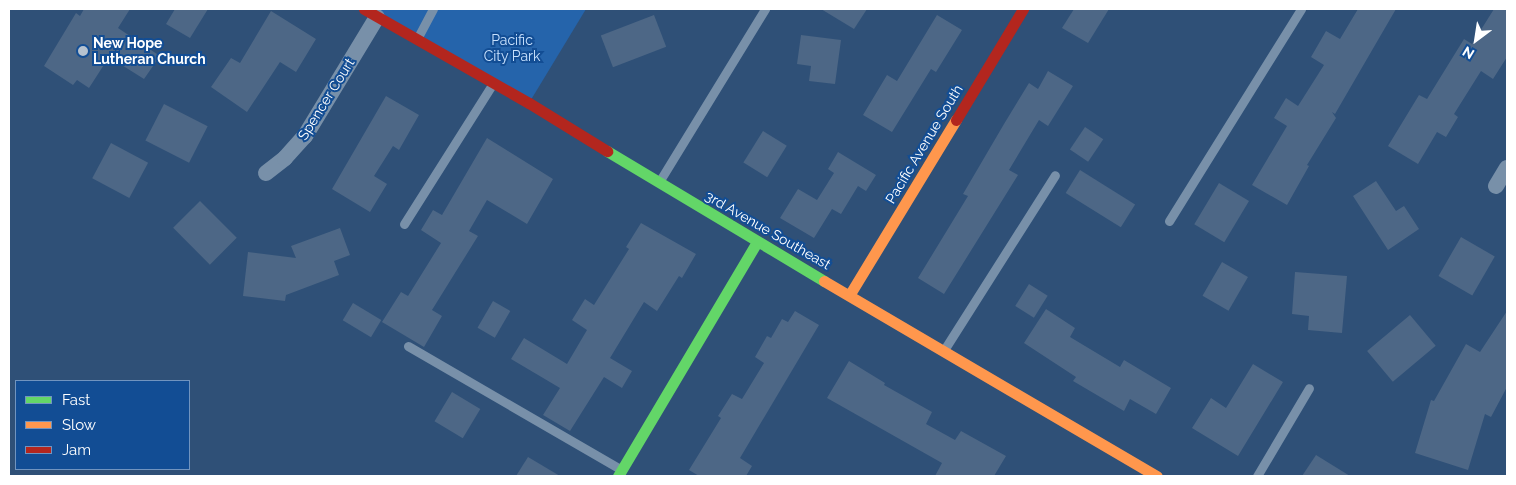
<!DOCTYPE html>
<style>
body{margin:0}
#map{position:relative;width:1516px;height:485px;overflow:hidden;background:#2f5077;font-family:Raleway,sans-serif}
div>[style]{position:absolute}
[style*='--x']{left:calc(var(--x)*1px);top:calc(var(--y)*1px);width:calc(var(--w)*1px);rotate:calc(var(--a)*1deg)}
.green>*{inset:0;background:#2564ab}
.building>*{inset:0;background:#4d6786;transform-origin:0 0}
.lane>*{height:9px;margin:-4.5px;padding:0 4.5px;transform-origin:4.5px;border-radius:4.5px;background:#7890a9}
.street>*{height:16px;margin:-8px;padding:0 8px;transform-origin:8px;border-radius:8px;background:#7890a9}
.fast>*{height:11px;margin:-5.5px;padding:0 5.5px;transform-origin:5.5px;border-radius:5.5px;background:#63d668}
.slow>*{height:11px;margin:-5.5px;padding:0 5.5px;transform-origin:5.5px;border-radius:5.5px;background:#ff974d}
.jam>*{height:11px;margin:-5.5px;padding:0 5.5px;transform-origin:5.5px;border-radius:5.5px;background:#b3261e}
.dots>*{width:14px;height:14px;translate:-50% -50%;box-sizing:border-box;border:2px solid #124d94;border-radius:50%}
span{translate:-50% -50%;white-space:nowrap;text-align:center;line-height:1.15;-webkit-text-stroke:4px #124d94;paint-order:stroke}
.park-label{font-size:14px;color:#c8e1fd}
.poi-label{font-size:14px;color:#fff;font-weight:700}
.left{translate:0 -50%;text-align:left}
.street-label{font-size:14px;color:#fff}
.frame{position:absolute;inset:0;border:10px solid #fff;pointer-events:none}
.legend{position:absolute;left:15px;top:380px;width:175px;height:90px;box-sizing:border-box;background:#124d94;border:1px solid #7194bf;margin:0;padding:6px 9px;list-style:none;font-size:15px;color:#fff}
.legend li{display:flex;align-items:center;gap:10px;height:25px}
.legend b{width:25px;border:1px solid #7194bf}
.north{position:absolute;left:1451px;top:15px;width:50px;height:50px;-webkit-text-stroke:4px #124d94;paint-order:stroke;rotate:211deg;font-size:14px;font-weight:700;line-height:20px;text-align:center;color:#fff}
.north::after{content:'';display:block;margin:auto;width:18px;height:22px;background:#fff;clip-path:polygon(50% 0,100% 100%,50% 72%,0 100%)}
</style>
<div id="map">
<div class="green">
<i style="clip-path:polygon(364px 9px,586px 9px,529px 103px)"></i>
</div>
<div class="building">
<i style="clip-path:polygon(84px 9px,130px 9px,118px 28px,160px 56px,144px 79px,109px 57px,89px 88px,77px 80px,73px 85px,44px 66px,76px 13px,80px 16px)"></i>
<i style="clip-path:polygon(175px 9px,208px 9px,190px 38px,166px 24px)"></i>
<i style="clip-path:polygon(821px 9px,867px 9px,854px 29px)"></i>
<i style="clip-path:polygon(1074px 9px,1109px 9px,1088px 43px,1062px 28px)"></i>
<i style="clip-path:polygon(1358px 9px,1396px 9px,1335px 114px,1332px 112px,1336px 118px,1307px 165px,1309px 166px,1287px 205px,1252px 185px,1287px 126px,1274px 118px,1286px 98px,1298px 106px,1324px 65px,1311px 57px,1326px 31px,1340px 39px)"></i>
<i style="clip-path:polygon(1494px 9px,1507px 9px,1507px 57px,1493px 79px,1481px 71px,1454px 114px,1458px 117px,1446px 137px,1437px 132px,1418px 164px,1388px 146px,1419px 95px,1427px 99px,1464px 39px,1472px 44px)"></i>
<i style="clip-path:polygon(271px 11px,316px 39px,296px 72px,280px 62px,247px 112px,211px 87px,231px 58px,240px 63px)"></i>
<i style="left:654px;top:15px;width:34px;height:57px;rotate:69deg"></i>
<i style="clip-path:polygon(937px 15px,962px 30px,936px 72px,931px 69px,892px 132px,863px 115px,887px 75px,897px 81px)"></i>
<i style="clip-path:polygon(801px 35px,841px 40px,835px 84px,809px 81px,811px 66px,797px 64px)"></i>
<i style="clip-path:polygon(1048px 71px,1073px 86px,1048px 126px,1039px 120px,1009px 170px,1018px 175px,944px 294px,918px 278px,968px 196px,963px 194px,1004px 124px,1029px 83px,1038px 89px)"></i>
<i style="clip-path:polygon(386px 96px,419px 115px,399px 150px,393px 146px,374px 176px,387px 184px,370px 212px,332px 189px)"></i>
<i style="left:164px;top:104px;width:49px;height:41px;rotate:27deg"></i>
<i style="left:1085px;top:127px;width:22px;height:27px;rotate:34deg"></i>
<i style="left:763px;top:131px;width:28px;height:37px;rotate:32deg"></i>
<i style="clip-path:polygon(487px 138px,553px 179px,527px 224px,487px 200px,469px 231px,478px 236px,432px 310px,442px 316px,424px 347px,382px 322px,401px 292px,408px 296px,441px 243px,421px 230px,433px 210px,442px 215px)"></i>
<i style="left:111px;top:143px;width:42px;height:40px;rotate:28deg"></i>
<i style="clip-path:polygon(838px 152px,876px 175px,866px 191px,858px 186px,841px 214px,832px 209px,814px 238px,780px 218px,798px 189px,817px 200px,834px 173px,828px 169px)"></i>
<i style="left:1080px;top:170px;width:65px;height:27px;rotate:32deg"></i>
<i style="clip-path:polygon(1376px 181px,1396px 211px,1404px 206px,1419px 229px,1388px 250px,1353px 196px)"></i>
<i style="left:1219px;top:183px;width:35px;height:48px;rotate:31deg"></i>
<i style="left:200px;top:201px;width:52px;height:38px;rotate:45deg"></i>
<i style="clip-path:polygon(641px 223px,696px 254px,682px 278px,679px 276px,657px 311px,644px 302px,610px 358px,632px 371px,622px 388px,604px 377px,570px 431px,543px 415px,560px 388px,511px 359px,524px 338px,567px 364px,587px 330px,572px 320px,585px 299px,594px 305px,629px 249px,626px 247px)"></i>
<i style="clip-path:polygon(340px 228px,350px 255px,334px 261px,339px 275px,286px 295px,285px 301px,243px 296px,248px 252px,296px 258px,291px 246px)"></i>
<i style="left:1461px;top:237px;width:39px;height:45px;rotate:30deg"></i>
<i style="left:1222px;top:262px;width:30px;height:39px;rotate:30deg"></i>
<i style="clip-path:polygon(1295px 272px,1347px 276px,1342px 333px,1308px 330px,1309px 316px,1292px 314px)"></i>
<i style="left:1029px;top:284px;width:22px;height:26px;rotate:32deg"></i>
<i style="left:493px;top:301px;width:20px;height:31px;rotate:30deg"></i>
<i style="left:353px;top:303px;width:33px;height:20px;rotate:31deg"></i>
<i style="clip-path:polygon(1046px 309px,1075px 328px,1070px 337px,1120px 367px,1124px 360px,1171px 388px,1156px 414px,1130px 399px,1124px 411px,1073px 381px,1076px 377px,1024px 343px)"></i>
<i style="clip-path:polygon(795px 311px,819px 325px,740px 458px,752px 466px,746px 476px,699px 476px,689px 470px,721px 418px,718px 416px,732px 394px,742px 399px,764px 363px,755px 357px,767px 336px,771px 338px,782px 319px,788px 322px)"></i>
<i style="clip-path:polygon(1507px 311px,1507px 387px,1491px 417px,1485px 414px,1468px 470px,1415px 453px,1431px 400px,1434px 401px,1466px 344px,1480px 352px)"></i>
<i style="left:1410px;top:315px;width:40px;height:56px;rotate:50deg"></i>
<i style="clip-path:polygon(849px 361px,885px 383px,884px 385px,932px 412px,926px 424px,955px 440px,961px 431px,1006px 456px,994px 476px,935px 476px,942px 463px,827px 398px)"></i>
<i style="clip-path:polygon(1253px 364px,1283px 382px,1238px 456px,1192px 428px,1211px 398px,1226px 408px)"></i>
<i style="left:452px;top:392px;width:33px;height:34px;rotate:31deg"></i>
<i style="clip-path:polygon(1316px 455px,1350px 476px,1302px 476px)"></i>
<i style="clip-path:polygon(528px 457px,560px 476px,516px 476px)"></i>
</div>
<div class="lane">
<i style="--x:417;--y:39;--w:34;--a:-62"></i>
<i style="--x:659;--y:182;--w:203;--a:-58.5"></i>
<i style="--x:1169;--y:221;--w:250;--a:-58.1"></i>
<i style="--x:404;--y:224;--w:167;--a:-57.7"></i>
<i style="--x:408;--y:346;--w:247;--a:30.1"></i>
<i style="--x:944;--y:350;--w:207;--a:-57.6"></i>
<i style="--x:1257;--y:476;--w:102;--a:-59.4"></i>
</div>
<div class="street">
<i style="--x:266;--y:173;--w:24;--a:-38"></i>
<i style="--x:285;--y:158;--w:30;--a:-48"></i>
<i style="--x:305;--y:136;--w:139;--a:-58.8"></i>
<i style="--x:1496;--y:186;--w:21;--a:-59"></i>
</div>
<div class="fast">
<i style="--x:607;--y:151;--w:253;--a:30.9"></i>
<i style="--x:618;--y:476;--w:272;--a:-59.3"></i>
</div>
<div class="slow">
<i style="--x:824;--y:281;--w:386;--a:30.4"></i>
<i style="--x:850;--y:294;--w:204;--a:-58.7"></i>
</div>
<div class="jam">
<i style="--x:364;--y:9;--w:190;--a:29.7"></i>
<i style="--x:529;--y:103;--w:92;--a:31.6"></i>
<i style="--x:956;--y:120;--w:130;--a:-58.9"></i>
</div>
<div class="dots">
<i style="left:83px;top:51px;background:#b6c2cf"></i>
</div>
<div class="park-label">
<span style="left:512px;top:48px">Pacific<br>City Park</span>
</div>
<div class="poi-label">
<span class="left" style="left:93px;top:51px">New Hope<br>Lutheran Church</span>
</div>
<div class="street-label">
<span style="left:326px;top:99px;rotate:-58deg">Spencer Court</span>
<span style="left:924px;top:144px;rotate:-59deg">Pacific Avenue South</span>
<span style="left:768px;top:230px;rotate:30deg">3rd Avenue Southeast</span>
</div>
<div class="frame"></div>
<ul class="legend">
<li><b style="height:6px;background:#63d668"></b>Fast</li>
<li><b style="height:6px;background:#ff974d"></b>Slow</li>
<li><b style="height:6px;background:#b3261e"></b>Jam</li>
</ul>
<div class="north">N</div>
</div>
